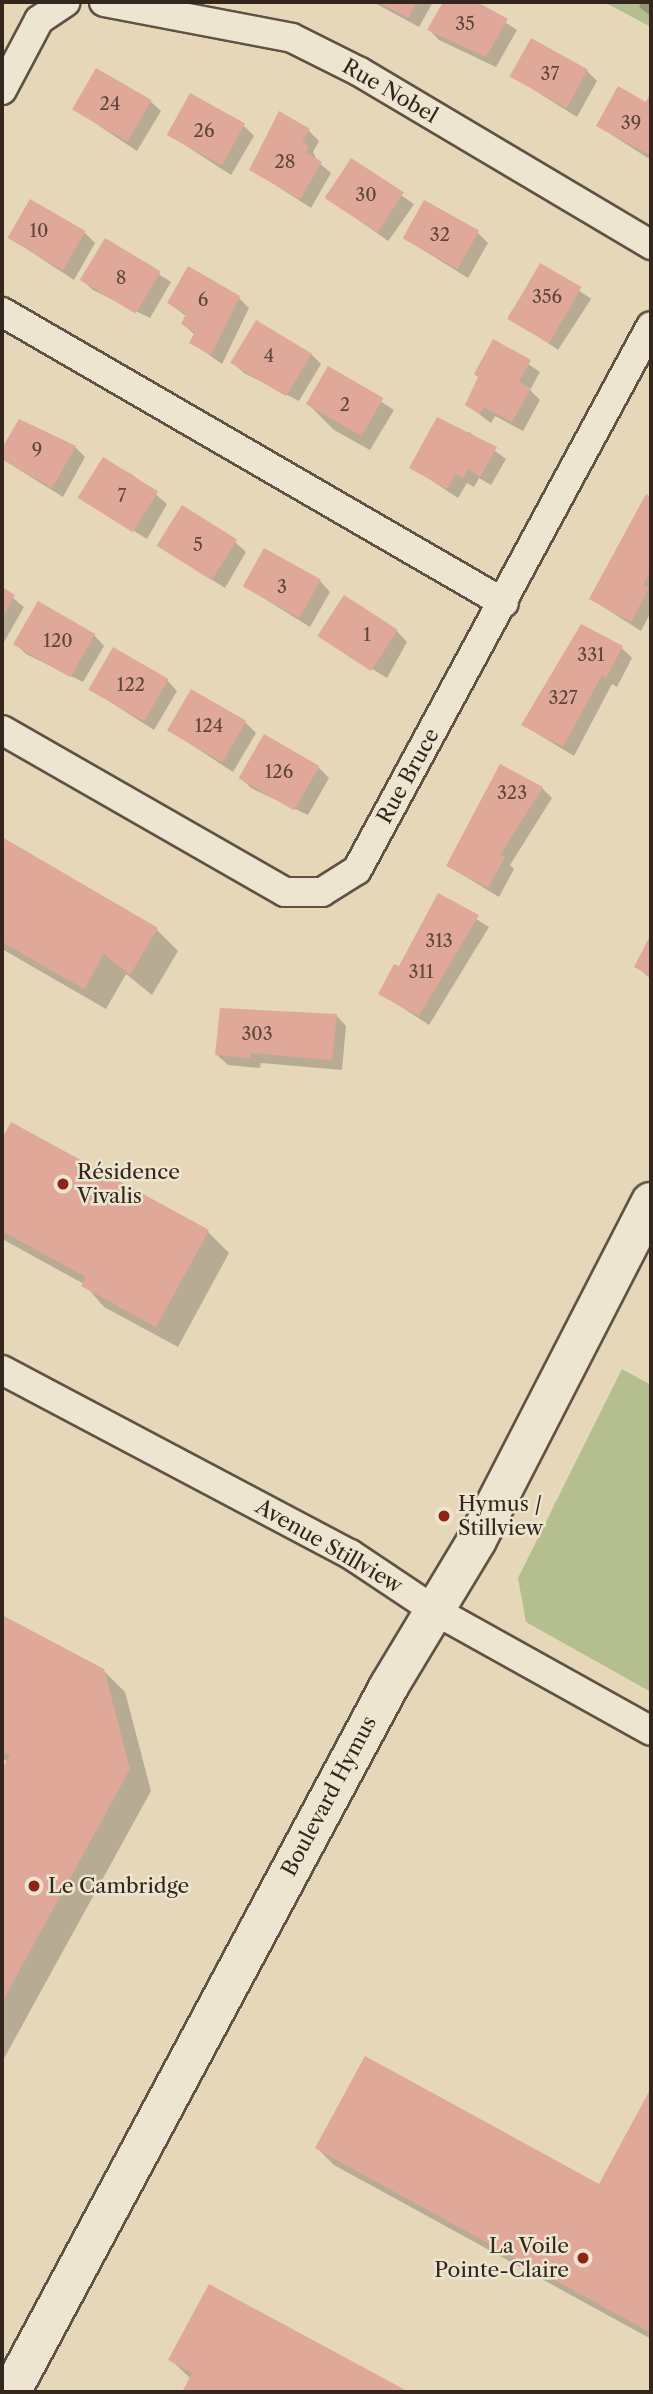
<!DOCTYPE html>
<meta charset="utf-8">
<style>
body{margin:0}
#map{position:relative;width:653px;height:2394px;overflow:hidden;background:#e5d7b8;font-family:"Libre Caslon Text",serif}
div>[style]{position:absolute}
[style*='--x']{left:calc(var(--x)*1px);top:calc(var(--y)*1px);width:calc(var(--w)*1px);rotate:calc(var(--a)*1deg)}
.green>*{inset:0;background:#b4be8f}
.shadow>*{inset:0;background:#0003;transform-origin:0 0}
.building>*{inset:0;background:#e0a898;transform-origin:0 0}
.roads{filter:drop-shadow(2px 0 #605244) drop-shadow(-2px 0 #605244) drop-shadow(0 2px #605244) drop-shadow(0 -2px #605244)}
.street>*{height:28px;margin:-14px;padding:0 14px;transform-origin:14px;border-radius:14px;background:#eee5d1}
.secondary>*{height:38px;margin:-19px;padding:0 19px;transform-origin:19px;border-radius:19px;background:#eee5d1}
.dots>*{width:19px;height:19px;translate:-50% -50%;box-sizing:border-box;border:4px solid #eee5d1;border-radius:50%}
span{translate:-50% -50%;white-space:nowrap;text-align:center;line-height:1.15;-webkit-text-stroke:5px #eee5d1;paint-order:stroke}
.number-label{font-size:18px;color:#5f463c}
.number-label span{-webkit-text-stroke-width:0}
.street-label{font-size:21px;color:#34261d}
.poi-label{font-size:21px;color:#34261d}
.left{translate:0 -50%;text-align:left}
.right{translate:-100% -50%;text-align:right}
.frame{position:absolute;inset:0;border:4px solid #34261d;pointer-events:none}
</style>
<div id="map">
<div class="green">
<i style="clip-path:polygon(604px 2px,651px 2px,651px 27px)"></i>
<i style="clip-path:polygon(622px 1369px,651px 1385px,651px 1692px,526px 1622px,518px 1578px)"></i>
</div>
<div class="shadow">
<i style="clip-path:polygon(373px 2px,433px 2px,419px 27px)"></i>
<i style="clip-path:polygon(445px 2px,474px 2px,517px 30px,496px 67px,439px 40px,429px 30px)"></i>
<i style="clip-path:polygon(642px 2px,651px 2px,651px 16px,639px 7px)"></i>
<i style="clip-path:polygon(587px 71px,597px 81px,577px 117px,512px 76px)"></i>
<i style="clip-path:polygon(651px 96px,651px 160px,598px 126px,646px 104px)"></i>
<i style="clip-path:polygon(150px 101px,161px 111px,137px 151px,74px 109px)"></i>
<i style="clip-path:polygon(244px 126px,254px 136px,231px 175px,168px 134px)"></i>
<i style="clip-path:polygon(308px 130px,319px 141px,313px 152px,317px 161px,331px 173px,311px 208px,252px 170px)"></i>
<i style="left:351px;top:160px;width:77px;height:45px;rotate:35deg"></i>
<i style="clip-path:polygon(85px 233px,95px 243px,74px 280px,10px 238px)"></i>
<i style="clip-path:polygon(478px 233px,488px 243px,468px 278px,404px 238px)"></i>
<i style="clip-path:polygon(105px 240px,171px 282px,150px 318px,93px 290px,82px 280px)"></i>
<i style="left:541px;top:266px;width:60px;height:61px;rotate:33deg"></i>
<i style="clip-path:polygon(239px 298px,249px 308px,222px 364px,191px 342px,195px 335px,183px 324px,187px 317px,169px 303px)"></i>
<i style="clip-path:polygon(494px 341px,540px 372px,530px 390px,540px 400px,523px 431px,495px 416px,491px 423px,467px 405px)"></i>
<i style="clip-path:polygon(311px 354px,321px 364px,299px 401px,244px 373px,233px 363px)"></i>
<i style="clip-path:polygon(329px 368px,394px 410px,370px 450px,334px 430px,308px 404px)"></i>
<i style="clip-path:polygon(20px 421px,75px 447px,85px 457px,63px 497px,2px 459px)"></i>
<i style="clip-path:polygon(469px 432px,506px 459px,491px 485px,479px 478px,474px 487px,467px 483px,458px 498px,411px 467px)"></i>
<i style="clip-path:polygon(103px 459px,133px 475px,167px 504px,147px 539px,81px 498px)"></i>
<i style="clip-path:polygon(647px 496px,651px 499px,651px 612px,641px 631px,591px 599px)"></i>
<i style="clip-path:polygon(235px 542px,246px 552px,225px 588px,160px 547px)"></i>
<i style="clip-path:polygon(320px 581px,330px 592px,310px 627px,244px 586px)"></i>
<i style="clip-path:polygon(2px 589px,24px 607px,4px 642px,2px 641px)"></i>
<i style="clip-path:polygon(397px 631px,407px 642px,387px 678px,322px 638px)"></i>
<i style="clip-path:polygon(94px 635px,104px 646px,83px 682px,26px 654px,16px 644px)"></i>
<i style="clip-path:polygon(622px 648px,632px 658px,617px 687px,612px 684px,574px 756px,523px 725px)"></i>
<i style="clip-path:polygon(167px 680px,177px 691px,154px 730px,90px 689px)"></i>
<i style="clip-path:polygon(246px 723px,256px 733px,233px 772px,169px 730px)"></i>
<i style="clip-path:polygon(319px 768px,329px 778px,308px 815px,251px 788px,241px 778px)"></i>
<i style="clip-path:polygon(542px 788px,552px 798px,510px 865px,514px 869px,499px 897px,448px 866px)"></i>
<i style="clip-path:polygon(2px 840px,157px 930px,178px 951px,152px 995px,126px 974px,106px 1009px,2px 949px)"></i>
<i style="clip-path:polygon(439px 896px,489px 927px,429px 1025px,380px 993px,399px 968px)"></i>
<i style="clip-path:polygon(651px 937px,651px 979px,636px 966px)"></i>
<i style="clip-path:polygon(336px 1015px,346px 1026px,342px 1070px,261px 1063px,260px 1068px,228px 1065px,217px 1055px)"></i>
<i style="clip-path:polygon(11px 1124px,208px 1232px,229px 1253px,178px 1347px,104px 1307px,84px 1284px,2px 1239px,2px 1142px)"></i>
<i style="clip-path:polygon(2px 1617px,103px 1670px,125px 1692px,151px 1791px,2px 2062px,2px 1773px,8px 1762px,2px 1759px)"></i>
<i style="clip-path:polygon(651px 2092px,651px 2339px,334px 2165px,317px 2148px,599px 2186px)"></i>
<i style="clip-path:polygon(210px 2286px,406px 2392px,184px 2392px,191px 2379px,170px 2359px)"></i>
</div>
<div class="building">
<i style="clip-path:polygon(378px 2px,417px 2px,408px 18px)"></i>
<i style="clip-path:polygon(443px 2px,477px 2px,508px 19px,486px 57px,427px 30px)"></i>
<i style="left:531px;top:38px;width:65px;height:44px;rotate:29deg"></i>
<i style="left:96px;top:68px;width:64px;height:48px;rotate:30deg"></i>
<i style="clip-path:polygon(618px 86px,646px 102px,651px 92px,651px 156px,596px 126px)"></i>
<i style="left:190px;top:93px;width:63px;height:48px;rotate:29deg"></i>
<i style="clip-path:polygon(279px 111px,310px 129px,302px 142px,309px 146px,306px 152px,322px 162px,300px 199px,249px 170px)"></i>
<i style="left:351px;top:158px;width:63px;height:48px;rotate:33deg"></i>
<i style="left:30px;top:199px;width:64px;height:45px;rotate:30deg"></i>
<i style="left:424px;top:200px;width:63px;height:44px;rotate:29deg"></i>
<i style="left:105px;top:238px;width:65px;height:49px;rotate:31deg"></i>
<i style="left:540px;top:263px;width:48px;height:65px;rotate:30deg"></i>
<i style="clip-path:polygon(188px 266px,240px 296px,211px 355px,189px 343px,195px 332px,181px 324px,186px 314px,167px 303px)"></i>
<i style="left:256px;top:320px;width:65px;height:50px;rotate:31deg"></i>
<i style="clip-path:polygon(493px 339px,531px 360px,519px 382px,531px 388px,512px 422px,484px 407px,480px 414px,465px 405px,478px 377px,474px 374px)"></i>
<i style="left:328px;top:366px;width:64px;height:44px;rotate:30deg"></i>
<i style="clip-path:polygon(437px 417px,497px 447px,480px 477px,468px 469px,463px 478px,456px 474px,447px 489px,409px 468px)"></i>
<i style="clip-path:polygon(19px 419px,76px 446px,52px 488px,2px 459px,2px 448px)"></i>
<i style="left:103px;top:457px;width:65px;height:48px;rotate:32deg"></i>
<i style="clip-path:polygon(646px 494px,651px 497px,651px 569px,643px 585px,649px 588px,631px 622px,589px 599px)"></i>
<i style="left:182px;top:505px;width:65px;height:48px;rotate:32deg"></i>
<i style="left:264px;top:548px;width:65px;height:44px;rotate:29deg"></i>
<i style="clip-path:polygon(2px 587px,15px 595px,2px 618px)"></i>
<i style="left:344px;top:595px;width:64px;height:49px;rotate:33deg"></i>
<i style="left:38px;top:601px;width:66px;height:50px;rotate:30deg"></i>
<i style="clip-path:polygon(581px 624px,623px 646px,606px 678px,602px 675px,563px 747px,521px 725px)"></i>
<i style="left:113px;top:647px;width:64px;height:49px;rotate:30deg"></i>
<i style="left:191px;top:689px;width:64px;height:48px;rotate:30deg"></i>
<i style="left:264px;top:734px;width:64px;height:51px;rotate:30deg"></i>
<i style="clip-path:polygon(500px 764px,543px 787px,500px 855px,505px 857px,488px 888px,446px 866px)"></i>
<i style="clip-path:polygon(2px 837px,158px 928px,130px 975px,104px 954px,84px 989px,2px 942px)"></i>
<i style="clip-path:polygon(438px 893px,479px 915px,419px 1016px,378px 994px,394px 964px,399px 966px)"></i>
<i style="clip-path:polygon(651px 934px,651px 976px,634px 967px)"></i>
<i style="clip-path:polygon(220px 1008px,337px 1014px,332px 1060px,251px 1053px,250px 1058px,215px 1055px)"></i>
<i style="clip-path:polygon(11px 1122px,209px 1230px,156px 1327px,81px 1286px,86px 1277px,2px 1231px,2px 1139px)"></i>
<i style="clip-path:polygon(2px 1615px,104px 1669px,130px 1769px,2px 2002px,2px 1769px,10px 1755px,2px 1751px)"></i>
<i style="clip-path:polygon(365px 2056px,599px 2184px,651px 2088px,651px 2333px,315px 2148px)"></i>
<i style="clip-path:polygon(209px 2284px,409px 2392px,182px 2392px,192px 2373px,168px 2360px)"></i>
</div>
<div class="roads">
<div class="street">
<i style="--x:104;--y:2;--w:191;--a:10.8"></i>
<i style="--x:292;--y:38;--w:76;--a:26.6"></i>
<i style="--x:360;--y:72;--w:339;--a:30.7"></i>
<i style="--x:2;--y:90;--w:79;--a:-62.1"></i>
<i style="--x:39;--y:20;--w:32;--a:-34"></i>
<i style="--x:2;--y:312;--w:580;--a:30.1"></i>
<i style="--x:2;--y:730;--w:326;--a:29.8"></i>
<i style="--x:285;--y:892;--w:37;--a:0"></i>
<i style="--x:322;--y:892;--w:41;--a:-32.2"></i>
<i style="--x:357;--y:870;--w:618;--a:-61.61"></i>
<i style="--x:2;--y:1370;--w:394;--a:27.9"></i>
<i style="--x:350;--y:1554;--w:101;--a:33.7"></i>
<i style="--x:434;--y:1610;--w:248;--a:29.1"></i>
</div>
<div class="secondary">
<i style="--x:11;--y:2392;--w:801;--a:-61.83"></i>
<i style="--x:389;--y:1686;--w:170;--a:-58.9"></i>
<i style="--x:477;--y:1540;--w:380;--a:-62.8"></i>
</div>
</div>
<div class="dots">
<i style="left:63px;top:1184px;background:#8f2418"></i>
<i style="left:444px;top:1516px;background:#8f2418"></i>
<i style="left:34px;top:1886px;background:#8f2418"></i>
<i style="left:583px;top:2258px;background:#8f2418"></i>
</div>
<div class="number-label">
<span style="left:465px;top:24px">35</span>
<span style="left:550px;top:74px">37</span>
<span style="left:110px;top:104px">24</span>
<span style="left:631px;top:123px">39</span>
<span style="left:204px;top:131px">26</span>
<span style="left:285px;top:162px">28</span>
<span style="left:366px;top:195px">30</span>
<span style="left:39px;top:231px">10</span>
<span style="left:440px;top:235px">32</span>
<span style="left:121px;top:278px">8</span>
<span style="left:547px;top:297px">356</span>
<span style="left:203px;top:300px">6</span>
<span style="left:269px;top:356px">4</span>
<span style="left:345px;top:405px">2</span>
<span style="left:37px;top:450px">9</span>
<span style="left:122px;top:496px">7</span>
<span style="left:198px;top:545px">5</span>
<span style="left:282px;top:587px">3</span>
<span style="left:367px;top:635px">1</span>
<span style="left:58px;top:641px">120</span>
<span style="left:591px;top:655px">331</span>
<span style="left:131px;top:685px">122</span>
<span style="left:563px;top:698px">327</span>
<span style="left:209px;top:726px">124</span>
<span style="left:279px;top:772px">126</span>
<span style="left:512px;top:793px">323</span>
<span style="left:439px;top:941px">313</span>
<span style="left:421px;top:972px">311</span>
<span style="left:257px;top:1034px">303</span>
</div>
<div class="street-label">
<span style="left:390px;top:91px;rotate:30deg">Rue Nobel</span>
<span style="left:408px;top:776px;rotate:-61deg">Rue Bruce</span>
<span style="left:329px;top:1546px;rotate:30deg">Avenue Stillview</span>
<span style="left:329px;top:1796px;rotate:-62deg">Boulevard Hymus</span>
</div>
<div class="poi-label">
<span class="left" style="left:77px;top:1184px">Résidence<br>Vivalis</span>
<span class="left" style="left:458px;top:1516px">Hymus /<br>Stillview</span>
<span class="left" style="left:48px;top:1886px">Le Cambridge</span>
<span class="right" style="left:569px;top:2258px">La Voile<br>Pointe-Claire</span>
</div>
<div class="frame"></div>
</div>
